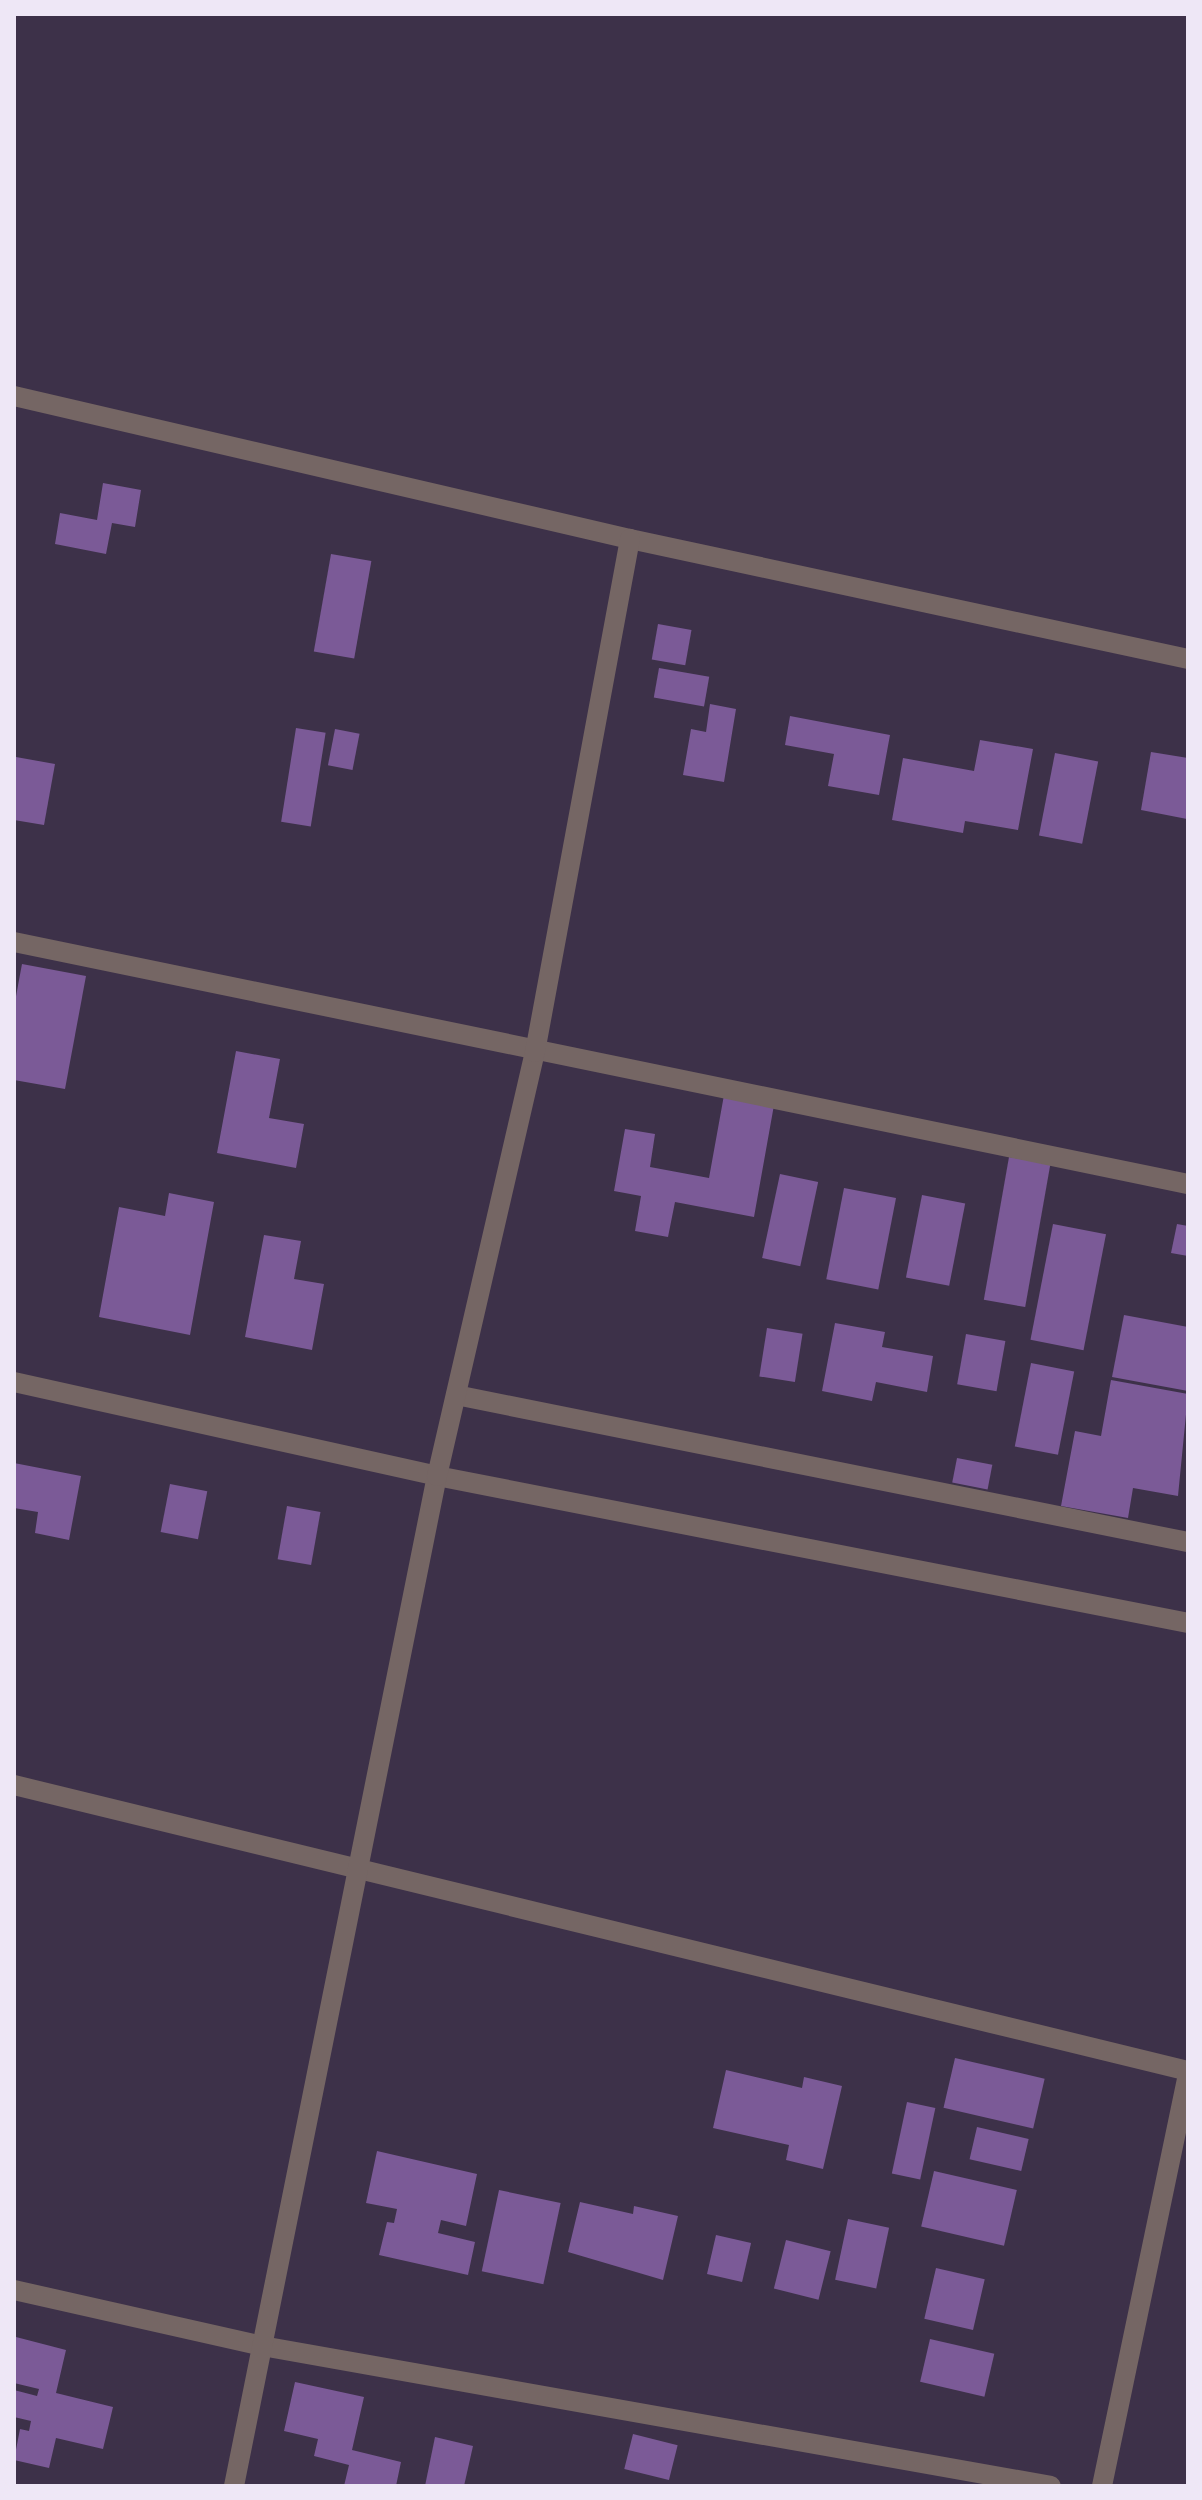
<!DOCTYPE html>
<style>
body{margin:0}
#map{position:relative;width:1202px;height:2500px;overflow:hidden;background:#3d3149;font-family:Montserrat,sans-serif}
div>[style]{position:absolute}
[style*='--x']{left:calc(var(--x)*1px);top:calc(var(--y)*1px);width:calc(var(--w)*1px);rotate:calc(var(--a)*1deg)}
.building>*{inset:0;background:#7b5a97;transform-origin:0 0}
.minor>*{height:20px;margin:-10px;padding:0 10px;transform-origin:10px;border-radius:10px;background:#756664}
span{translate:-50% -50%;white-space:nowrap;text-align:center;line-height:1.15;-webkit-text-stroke:8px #221c27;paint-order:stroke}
.frame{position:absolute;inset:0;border:16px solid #eee7f6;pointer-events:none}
</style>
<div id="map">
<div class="building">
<i style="clip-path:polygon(103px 483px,141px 490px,135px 527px,112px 523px,106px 554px,55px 544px,60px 513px,97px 520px)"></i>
<i style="left:331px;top:554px;width:41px;height:99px;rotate:10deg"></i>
<i style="left:658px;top:624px;width:34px;height:36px;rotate:10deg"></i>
<i style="left:659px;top:668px;width:51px;height:30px;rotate:10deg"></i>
<i style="clip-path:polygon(710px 704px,736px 709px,724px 782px,683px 775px,691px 729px,706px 732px)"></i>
<i style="clip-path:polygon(790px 716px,890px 735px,879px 795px,828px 786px,834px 754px,785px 745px)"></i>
<i style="left:296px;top:728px;width:30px;height:95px;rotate:9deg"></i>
<i style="left:335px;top:729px;width:25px;height:37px;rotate:11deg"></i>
<i style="clip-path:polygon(980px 740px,1033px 749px,1018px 830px,965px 821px,963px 833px,892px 820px,903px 758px,974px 771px)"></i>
<i style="clip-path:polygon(1151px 752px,1188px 758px,1187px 819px,1141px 810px)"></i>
<i style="left:1055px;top:753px;width:44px;height:84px;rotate:11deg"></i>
<i style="clip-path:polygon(16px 757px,55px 764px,44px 825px,14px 820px)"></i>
<i style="clip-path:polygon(22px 964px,86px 976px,65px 1089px,14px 1080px,14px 1007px)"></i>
<i style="clip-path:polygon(236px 1051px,280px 1059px,269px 1118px,304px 1124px,296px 1168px,217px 1153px)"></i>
<i style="clip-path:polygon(724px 1095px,774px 1105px,754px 1217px,675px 1202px,668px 1237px,635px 1231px,641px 1196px,614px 1191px,625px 1129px,655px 1134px,650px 1167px,709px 1178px)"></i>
<i style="left:1009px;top:1157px;width:42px;height:145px;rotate:10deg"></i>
<i style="left:780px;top:1174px;width:39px;height:86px;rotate:12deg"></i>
<i style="left:844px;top:1188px;width:53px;height:93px;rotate:11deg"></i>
<i style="clip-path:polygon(169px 1193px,214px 1202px,190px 1335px,99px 1317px,119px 1207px,165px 1216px)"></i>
<i style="left:922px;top:1195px;width:44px;height:84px;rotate:11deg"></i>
<i style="left:1053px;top:1224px;width:54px;height:118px;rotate:11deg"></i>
<i style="clip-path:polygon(1177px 1224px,1188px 1226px,1188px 1256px,1171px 1253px)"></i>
<i style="clip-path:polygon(264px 1235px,301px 1241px,294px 1279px,324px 1284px,312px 1350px,245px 1337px)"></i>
<i style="clip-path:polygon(1124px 1315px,1188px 1327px,1188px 1391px,1112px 1377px)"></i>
<i style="clip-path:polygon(835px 1323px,885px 1332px,882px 1347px,933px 1356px,927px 1392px,876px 1382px,872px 1401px,822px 1391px)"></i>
<i style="left:767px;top:1328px;width:36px;height:49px;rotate:9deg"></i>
<i style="left:966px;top:1334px;width:40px;height:51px;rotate:10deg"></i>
<i style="left:1031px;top:1363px;width:44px;height:85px;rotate:11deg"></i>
<i style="clip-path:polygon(1111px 1380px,1188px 1394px,1178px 1496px,1133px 1488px,1128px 1518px,1061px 1506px,1075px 1431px,1101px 1436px)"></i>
<i style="left:957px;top:1458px;width:36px;height:25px;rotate:11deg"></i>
<i style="clip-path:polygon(14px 1463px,81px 1476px,69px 1540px,35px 1533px,38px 1512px,14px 1508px)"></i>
<i style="left:170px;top:1484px;width:38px;height:49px;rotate:11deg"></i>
<i style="left:287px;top:1506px;width:34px;height:54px;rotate:10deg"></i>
<i style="left:955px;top:2058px;width:92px;height:51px;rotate:13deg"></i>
<i style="clip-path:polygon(726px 2070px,802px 2088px,804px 2077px,842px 2086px,823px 2169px,786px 2160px,789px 2145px,713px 2128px)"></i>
<i style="left:907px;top:2102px;width:29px;height:73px;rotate:12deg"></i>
<i style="left:977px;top:2127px;width:53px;height:33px;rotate:13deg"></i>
<i style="clip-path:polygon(377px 2151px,477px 2174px,466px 2226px,441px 2220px,438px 2233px,475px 2242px,468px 2275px,379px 2255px,387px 2222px,394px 2223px,397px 2209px,366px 2203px)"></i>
<i style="left:934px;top:2171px;width:85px;height:57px;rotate:13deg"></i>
<i style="left:499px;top:2190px;width:63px;height:83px;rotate:12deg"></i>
<i style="clip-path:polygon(580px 2202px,633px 2214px,634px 2206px,678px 2216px,663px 2280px,568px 2252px)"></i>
<i style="left:848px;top:2219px;width:42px;height:62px;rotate:12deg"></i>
<i style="left:716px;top:2235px;width:36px;height:40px;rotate:13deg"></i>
<i style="left:786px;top:2240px;width:46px;height:50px;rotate:14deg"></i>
<i style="left:936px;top:2268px;width:50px;height:52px;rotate:13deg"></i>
<i style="clip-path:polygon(16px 2337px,66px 2350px,56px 2393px,113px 2407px,103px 2449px,56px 2438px,49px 2468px,14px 2460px,20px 2429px,29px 2431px,31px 2421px,14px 2417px,14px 2390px,37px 2396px,39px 2389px,14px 2383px)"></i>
<i style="left:930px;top:2339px;width:66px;height:44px;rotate:13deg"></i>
<i style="clip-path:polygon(295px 2382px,364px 2397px,352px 2450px,401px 2462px,396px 2486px,344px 2486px,349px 2465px,314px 2456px,318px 2439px,284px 2431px)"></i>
<i style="left:633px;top:2434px;width:46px;height:36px;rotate:14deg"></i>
<i style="clip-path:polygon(435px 2437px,473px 2446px,464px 2486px,425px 2486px)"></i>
</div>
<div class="minor">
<i style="--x:14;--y:396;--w:632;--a:13.07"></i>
<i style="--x:630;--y:539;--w:571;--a:12.14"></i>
<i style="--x:14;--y:942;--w:1199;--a:11.65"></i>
<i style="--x:14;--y:1382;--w:433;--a:12.5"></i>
<i style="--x:437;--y:1476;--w:765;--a:11.07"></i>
<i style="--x:456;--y:1395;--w:747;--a:11.36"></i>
<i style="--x:14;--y:1785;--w:1208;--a:13.69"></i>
<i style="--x:14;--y:2290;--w:254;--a:12.7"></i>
<i style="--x:262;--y:2346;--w:801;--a:10.06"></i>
<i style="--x:234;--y:2486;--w:1030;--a:-78.64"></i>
<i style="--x:437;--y:1476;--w:435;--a:-77"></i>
<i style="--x:535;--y:1052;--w:522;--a:-79.51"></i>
<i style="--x:1102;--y:2486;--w:420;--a:-78.2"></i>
</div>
<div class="frame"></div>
</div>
